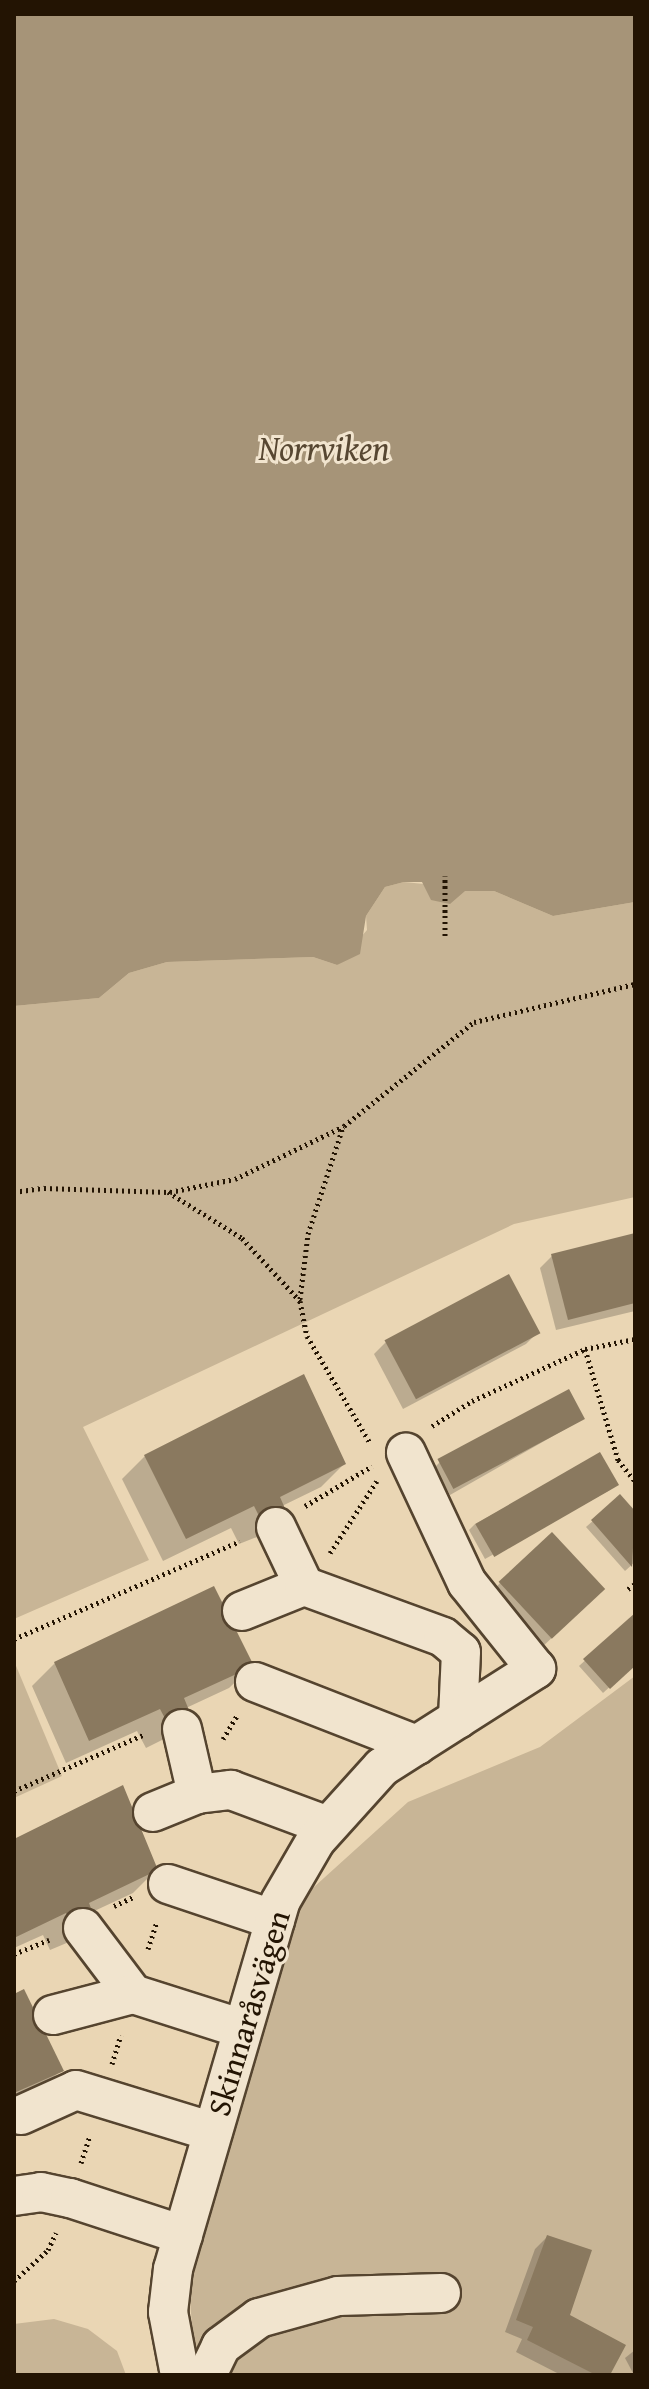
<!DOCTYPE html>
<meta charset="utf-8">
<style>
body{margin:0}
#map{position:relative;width:649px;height:2389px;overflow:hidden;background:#ead6b4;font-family:"Gentium Book Plus",serif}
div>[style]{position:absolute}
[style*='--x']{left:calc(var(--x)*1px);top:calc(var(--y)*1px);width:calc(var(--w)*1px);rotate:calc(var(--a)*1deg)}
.green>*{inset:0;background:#c8b596}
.water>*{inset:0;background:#a69478}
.shadow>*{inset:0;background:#0003}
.building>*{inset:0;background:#8a795f;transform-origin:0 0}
.path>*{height:5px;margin-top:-2.5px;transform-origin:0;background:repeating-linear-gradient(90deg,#231403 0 2px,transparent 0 6px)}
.roads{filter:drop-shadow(2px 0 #55442f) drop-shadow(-2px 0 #55442f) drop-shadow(0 2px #55442f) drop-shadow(0 -2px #55442f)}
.minor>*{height:38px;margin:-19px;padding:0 19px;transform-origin:19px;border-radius:19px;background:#f1e4ce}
span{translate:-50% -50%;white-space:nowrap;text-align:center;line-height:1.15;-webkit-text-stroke:6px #f1e4ce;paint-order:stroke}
.street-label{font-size:32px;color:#231403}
.water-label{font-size:34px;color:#574732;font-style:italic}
.frame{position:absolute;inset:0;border:16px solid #231403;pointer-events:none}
</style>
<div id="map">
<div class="green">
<i style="clip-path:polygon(404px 882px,494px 891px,553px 916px,635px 902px,635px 1197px,514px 1224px,83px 1427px,149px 1560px,14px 1619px,14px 1006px,99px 998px,129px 973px,167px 962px,313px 957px,337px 965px,367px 930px,366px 916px,385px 887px)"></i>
<i style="clip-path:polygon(14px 1661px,62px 1776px,14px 1798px)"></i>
<i style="clip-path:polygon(635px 1676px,635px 2375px,203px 2375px,195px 2363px,189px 2288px,212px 2188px,293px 1906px,408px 1802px,540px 1747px)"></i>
<i style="clip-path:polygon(54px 2319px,88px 2329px,117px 2351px,126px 2375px,14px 2375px,14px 2324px)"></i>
</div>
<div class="water">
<i style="clip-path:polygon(14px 14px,635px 14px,635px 902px,553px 916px,494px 891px,465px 891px,450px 904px,431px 900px,422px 882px,404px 882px,385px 887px,366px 916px,360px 954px,337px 965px,313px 957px,167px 962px,129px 973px,99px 998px,14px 1006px)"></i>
</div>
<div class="shadow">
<i style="clip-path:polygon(635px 1235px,635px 1311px,556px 1330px,540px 1268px,552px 1256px)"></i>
<i style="clip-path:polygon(538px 1332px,526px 1344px,403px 1409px,374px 1354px,386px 1342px)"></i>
<i style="clip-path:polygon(583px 1419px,450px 1495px,434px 1468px,440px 1462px)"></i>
<i style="clip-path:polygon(600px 1455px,616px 1484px,610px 1490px,485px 1559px,469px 1530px,475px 1524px)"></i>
<i style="clip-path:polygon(145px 1456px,344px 1464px,321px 1487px,282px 1506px,262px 1535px,239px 1544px,231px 1528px,163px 1561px,122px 1479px)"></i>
<i style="clip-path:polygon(620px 1497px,635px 1514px,635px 1562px,625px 1571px,586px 1527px)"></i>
<i style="clip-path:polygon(500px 1583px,591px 1601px,540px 1649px,489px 1595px)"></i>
<i style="clip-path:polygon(635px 1615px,635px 1664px,603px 1693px,579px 1666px)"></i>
<i style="clip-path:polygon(55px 1663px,252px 1666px,229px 1688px,186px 1708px,166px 1738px,146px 1748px,137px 1731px,66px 1763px,32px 1686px)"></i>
<i style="clip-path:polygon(14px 1841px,156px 1870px,133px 1893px,90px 1913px,69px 1942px,50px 1950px,43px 1935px,14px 1948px)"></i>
<i style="clip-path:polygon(14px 1996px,61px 2070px,38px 2093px,14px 2104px)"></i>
<i style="clip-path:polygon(547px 2237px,568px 2316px,608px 2375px,561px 2375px,516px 2352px,522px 2339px,505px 2332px,535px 2249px)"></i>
<i style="clip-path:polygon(635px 2350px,635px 2375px,634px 2375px,625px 2358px)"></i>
</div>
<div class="building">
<i style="clip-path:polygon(635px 1233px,635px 1303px,568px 1320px,551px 1254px)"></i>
<i style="left:509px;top:1274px;width:67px;height:141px;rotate:62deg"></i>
<i style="clip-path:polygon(304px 1374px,346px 1464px,280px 1497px,287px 1513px,262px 1522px,254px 1506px,186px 1539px,144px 1455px)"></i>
<i style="left:569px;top:1389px;width:34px;height:149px;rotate:62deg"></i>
<i style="left:600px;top:1452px;width:38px;height:144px;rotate:60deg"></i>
<i style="clip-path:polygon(620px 1494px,635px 1511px,632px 1567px,591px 1520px)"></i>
<i style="left:552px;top:1532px;width:78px;height:73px;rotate:47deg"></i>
<i style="clip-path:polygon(214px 1586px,254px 1666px,184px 1698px,191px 1715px,169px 1726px,160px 1709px,89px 1741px,54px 1662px)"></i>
<i style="clip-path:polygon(635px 1613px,635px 1666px,610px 1689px,583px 1659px)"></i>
<i style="clip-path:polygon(123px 1785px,158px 1870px,89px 1903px,95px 1919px,74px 1929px,66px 1913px,14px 1938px,14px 1839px)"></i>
<i style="clip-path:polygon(24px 1989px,64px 2071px,14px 2093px,14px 1994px)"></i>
<i style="clip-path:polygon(547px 2235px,592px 2250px,570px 2315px,626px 2345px,610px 2375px,596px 2375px,527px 2340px,533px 2327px,516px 2320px)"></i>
</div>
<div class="path">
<i style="--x:445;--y:936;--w:60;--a:-90"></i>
<i style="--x:14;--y:1192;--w:30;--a:-8"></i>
<i style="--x:44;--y:1188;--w:124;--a:1.8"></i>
<i style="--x:168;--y:1192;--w:87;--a:31.9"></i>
<i style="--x:242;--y:1238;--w:86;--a:47.4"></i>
<i style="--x:300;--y:1301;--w:36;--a:79"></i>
<i style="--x:307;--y:1336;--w:124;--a:59.5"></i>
<i style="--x:170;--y:1192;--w:66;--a:-11.3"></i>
<i style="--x:235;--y:1179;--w:121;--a:-25.9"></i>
<i style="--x:344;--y:1126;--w:166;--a:-38.7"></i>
<i style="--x:474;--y:1022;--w:165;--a:-13.3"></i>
<i style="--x:300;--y:1299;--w:65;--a:-83"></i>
<i style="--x:308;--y:1234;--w:113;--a:-71.9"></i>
<i style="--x:585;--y:1349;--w:116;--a:73.4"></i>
<i style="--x:618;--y:1460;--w:27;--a:51"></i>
<i style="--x:432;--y:1426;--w:47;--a:-32"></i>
<i style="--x:472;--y:1401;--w:124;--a:-24.7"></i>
<i style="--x:585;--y:1349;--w:51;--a:-11.3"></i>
<i style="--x:305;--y:1506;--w:78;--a:-30.8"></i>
<i style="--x:330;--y:1553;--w:86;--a:-56.9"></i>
<i style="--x:628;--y:1589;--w:9;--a:-36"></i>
<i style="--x:14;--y:1639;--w:246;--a:-23.4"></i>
<i style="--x:223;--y:1739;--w:29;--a:-59"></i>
<i style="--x:14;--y:1791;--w:143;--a:-23.5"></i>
<i style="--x:114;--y:1906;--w:21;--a:-25"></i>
<i style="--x:148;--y:1949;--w:29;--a:-72"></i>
<i style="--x:14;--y:1954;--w:38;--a:-22"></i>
<i style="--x:112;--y:2064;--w:30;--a:-73"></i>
<i style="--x:81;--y:2163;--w:29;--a:-72"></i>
<i style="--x:14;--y:2281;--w:46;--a:-42.4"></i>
<i style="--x:48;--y:2250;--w:19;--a:-65"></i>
</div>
<div class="roads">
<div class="minor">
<i style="--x:276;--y:1527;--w:65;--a:64.6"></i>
<i style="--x:242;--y:1611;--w:67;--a:-22"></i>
<i style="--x:304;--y:1586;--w:148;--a:20.1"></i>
<i style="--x:443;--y:1637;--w:23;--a:40"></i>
<i style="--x:461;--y:1652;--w:67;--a:92.6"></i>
<i style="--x:255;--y:1682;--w:174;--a:21.3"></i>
<i style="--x:182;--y:1729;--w:67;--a:77"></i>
<i style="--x:153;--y:1812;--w:48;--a:-22.2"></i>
<i style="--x:197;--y:1794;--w:34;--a:-7"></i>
<i style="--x:231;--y:1790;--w:103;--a:20.4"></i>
<i style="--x:168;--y:1884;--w:113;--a:18.6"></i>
<i style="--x:83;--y:1928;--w:83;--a:52.9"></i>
<i style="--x:133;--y:1994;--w:115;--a:17.7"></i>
<i style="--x:53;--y:2015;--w:83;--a:-14.7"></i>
<i style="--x:21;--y:2115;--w:60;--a:-24.4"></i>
<i style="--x:76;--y:2090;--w:143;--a:17"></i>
<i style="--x:14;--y:2196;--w:27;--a:-8"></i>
<i style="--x:41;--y:2192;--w:30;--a:12"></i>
<i style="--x:70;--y:2198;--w:119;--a:18.1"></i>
<i style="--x:180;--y:2375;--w:64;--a:-100.8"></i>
<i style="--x:168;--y:2312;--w:43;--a:-83.4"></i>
<i style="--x:173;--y:2269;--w:382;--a:-73.7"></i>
<i style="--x:280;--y:1902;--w:72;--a:-59.9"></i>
<i style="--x:316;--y:1840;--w:98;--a:-47.9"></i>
<i style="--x:382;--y:1767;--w:183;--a:-32.5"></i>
<i style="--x:536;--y:1669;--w:110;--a:-128.7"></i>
<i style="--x:467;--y:1583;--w:144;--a:-115.1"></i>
<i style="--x:207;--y:2375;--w:32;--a:-64"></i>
<i style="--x:221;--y:2346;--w:47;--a:-36.4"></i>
<i style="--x:259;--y:2318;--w:82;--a:-15.6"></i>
<i style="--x:338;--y:2296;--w:103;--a:-1.7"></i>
</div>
</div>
<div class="street-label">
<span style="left:249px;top:2013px;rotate:-73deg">Skinnaråsvägen</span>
</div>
<div class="water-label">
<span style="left:324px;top:448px">Norrviken</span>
</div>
<div class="frame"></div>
</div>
